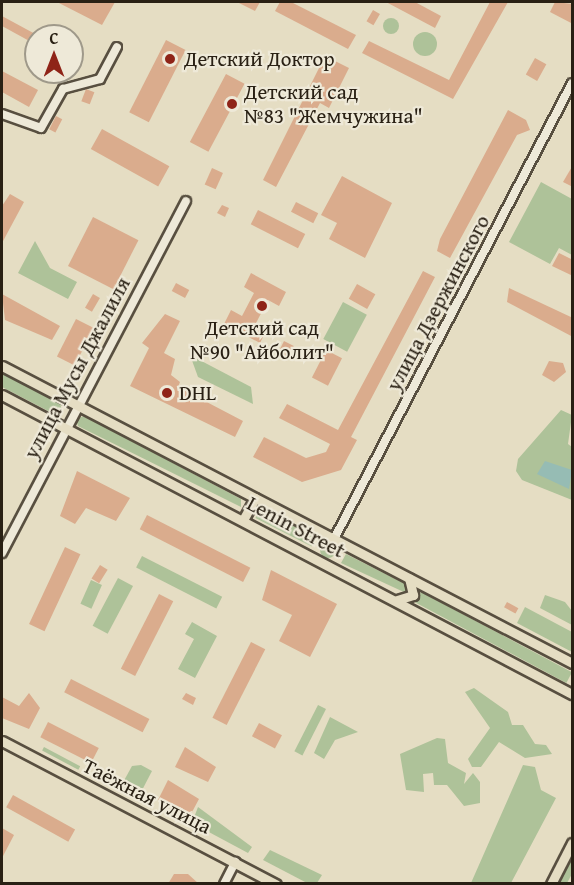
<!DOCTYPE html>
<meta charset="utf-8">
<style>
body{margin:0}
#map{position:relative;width:574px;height:885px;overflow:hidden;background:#e5ddc3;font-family:"Gentium Book Plus",serif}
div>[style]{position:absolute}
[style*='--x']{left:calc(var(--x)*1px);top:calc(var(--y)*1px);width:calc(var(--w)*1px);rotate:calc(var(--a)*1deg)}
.green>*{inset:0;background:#aec299;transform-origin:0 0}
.round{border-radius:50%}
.water>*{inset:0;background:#96bcb4}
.building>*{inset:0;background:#daac8d;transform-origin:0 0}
.roads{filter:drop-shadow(2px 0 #584f40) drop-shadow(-2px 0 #584f40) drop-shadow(0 2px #584f40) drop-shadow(0 -2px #584f40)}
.minor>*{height:8px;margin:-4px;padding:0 4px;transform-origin:4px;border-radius:4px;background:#eee9d8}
.major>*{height:9px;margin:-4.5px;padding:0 4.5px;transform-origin:4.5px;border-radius:4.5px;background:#e5ddc3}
.dots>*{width:16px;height:16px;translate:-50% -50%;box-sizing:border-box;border:3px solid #eee9d8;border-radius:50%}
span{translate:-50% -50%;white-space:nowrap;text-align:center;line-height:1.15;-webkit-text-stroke:4.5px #eee9d8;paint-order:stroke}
.poi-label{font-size:21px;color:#292014}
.left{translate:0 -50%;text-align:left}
.street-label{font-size:21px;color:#292014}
.frame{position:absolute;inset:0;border:3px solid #292014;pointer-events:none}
.north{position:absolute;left:24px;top:24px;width:60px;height:60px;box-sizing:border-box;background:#eee9d8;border:2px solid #9f998a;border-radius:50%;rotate:0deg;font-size:16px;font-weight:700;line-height:24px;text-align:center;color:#292014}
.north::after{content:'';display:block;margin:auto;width:21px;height:27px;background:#8f2418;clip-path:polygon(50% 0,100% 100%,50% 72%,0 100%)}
</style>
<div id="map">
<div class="green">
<i class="round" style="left:383px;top:18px;width:16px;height:16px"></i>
<i class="round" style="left:413px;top:32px;width:24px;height:24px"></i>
<i style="clip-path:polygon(541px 182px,572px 199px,572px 255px,559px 248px,550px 264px,509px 242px)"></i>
<i style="clip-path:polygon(35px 241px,50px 268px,77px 282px,68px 299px,18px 273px)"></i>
<i style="left:343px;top:302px;width:27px;height:42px;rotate:28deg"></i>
<i style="clip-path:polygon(190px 355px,251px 387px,253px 404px,198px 377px)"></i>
<i style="clip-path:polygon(2px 373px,60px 403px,63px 414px,54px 414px,2px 387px)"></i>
<i style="clip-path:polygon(561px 410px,572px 415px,568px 444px,572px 447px,572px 500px,522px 480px,516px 471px,518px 459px)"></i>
<i style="clip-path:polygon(84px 416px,241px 499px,241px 507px,78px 426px,76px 419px)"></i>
<i style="left:260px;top:509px;width:63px;height:10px;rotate:27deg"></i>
<i class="round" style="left:320px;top:542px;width:16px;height:16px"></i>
<i style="clip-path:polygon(346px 554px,405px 584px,406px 593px,341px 563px)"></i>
<i style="left:142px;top:556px;width:90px;height:13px;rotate:27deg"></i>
<i style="left:118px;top:578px;width:17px;height:54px;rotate:28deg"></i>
<i style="left:91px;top:580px;width:12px;height:26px;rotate:24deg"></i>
<i style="left:421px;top:592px;width:171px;height:12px;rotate:28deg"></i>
<i style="clip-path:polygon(545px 595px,565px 602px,572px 611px,572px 625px,540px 608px)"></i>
<i style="clip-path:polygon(525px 607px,572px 632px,572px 652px,517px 623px)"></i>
<i style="clip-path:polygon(192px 622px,217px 636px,195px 678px,178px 669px,194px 639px,185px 634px)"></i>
<i style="clip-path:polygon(474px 688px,508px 712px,512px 725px,523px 725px,535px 744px,546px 745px,552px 754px,525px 758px,499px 742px,481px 767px,472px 767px,468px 759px,490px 728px,465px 692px)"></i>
<i style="left:318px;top:705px;width:9px;height:52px;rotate:27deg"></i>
<i style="clip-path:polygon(330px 717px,358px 732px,335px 740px,324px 759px,314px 753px)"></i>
<i style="clip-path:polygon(437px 738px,445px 739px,448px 763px,466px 773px,464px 784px,473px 773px,480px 782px,480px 803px,464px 806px,447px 785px,434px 785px,433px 773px,423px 774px,424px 792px,406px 790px,400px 754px)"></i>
<i style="left:44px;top:747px;width:41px;height:4px;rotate:28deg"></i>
<i style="clip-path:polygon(141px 765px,152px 771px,139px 796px,121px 786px,132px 766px)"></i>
<i style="clip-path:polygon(523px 765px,535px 767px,541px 790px,556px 798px,511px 883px,471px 883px)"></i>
<i style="clip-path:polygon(198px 807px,252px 847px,248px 853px,192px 823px)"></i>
<i style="clip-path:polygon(270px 850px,322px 875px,317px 883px,307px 883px,263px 860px)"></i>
<i style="clip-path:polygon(572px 858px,572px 874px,567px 883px,559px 883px)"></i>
</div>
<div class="water">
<i style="clip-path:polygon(545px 461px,572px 470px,569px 489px,537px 474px)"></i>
</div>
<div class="building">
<i style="clip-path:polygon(57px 2px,115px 2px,102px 25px)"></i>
<i style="clip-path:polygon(237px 2px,260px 2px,255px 11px)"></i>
<i style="clip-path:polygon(280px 2px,291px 2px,356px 35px,348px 49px,275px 11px)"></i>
<i style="clip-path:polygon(386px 2px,415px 2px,441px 16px,435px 28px)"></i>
<i style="clip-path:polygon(490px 2px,508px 2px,453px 99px,362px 53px,369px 41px,449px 80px)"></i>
<i style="clip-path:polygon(555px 2px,573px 4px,573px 24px,550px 12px)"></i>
<i style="left:373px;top:10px;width:8px;height:13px;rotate:30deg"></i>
<i style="clip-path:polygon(2px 16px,37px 35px,33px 43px,2px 26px)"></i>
<i style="left:166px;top:40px;width:22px;height:81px;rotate:27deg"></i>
<i style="clip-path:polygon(325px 56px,349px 68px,329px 108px,320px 103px,276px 187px,263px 180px)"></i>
<i style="left:535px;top:58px;width:13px;height:19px;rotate:29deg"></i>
<i style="clip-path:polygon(2px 71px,38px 90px,29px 107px,2px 92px)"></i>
<i style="left:226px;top:74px;width:21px;height:77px;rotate:28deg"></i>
<i style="left:86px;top:89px;width:9px;height:13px;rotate:21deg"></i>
<i style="clip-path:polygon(508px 110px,526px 120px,530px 130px,517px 135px,450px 258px,437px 251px,440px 239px)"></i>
<i style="left:56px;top:116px;width:7px;height:15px;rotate:27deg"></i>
<i style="left:102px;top:129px;width:77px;height:23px;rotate:29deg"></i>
<i style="clip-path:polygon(573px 165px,573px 187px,563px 182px)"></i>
<i style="left:212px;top:168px;width:12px;height:18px;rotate:24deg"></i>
<i style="clip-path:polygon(342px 176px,392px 203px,365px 258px,329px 239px,337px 223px,321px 215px)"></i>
<i style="clip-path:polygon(10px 194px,24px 202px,2px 243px,2px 206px)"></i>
<i style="left:296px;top:202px;width:25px;height:11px;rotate:27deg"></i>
<i style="clip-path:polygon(222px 205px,229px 208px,225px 217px,217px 213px)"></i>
<i style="left:258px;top:210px;width:53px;height:16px;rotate:27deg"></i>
<i style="left:93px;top:217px;width:51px;height:55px;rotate:27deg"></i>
<i style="clip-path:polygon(559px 253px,573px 260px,573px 276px,552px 266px)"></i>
<i style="clip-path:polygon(423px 271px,435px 277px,351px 437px,357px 440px,341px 470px,302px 482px,253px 457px,264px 437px,306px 458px,326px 452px,330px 444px,279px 418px,287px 404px,338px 430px)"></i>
<i style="clip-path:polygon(251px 273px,286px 292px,279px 306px,268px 300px,256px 323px,267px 329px,260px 343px,224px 324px,231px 310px,242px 316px,254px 293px,244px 287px)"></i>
<i style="left:176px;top:283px;width:15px;height:9px;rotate:28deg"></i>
<i style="left:357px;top:284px;width:21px;height:17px;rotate:29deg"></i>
<i style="clip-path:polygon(509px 288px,573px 318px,573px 337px,507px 302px)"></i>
<i style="clip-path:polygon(2px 294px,60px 326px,52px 340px,5px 320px)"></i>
<i style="left:93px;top:294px;width:8px;height:16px;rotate:30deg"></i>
<i style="clip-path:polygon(165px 314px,180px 321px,164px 353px,175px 359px,171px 375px,180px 382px,178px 387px,243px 421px,235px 437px,130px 386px,149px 348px,142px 343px)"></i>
<i style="left:76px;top:319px;width:20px;height:42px;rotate:27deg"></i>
<i style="left:284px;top:341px;width:11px;height:17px;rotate:27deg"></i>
<i style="left:326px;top:350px;width:18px;height:31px;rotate:27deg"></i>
<i style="clip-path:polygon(549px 361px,563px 363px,566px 372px,554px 382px,542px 375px)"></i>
<i style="clip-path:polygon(77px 471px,130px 498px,116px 521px,86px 508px,75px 524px,60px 516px)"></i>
<i style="left:147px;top:515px;width:116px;height:16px;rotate:27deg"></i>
<i style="left:65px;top:547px;width:17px;height:85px;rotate:25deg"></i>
<i style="left:100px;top:565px;width:9px;height:16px;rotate:32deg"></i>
<i style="clip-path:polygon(271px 570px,337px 604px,310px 657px,279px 641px,292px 615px,262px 600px)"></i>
<i style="left:159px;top:594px;width:16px;height:84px;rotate:27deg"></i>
<i style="left:507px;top:602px;width:13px;height:6px;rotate:29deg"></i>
<i style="left:251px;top:642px;width:16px;height:85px;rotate:27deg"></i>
<i style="left:71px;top:679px;width:88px;height:15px;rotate:27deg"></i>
<i style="clip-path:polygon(29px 693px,40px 708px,29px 729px,2px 718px,2px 697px,19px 706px)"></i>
<i style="clip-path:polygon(186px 693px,196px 698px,193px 705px,182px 699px)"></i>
<i style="left:48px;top:722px;width:57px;height:17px;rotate:27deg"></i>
<i style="left:259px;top:723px;width:26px;height:15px;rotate:28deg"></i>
<i style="clip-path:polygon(185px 747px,216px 767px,208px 782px,175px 767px)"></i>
<i style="clip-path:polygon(168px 780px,199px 799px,191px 814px,158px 800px)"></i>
<i style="left:13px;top:795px;width:71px;height:14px;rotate:29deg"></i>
<i style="clip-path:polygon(2px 828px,14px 835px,2px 858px)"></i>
<i style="clip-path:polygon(174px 874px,188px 874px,199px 884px,168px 884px)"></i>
</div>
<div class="roads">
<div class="minor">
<i style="--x:2;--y:114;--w:41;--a:19.7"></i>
<i style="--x:41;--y:128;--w:45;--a:-60.6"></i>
<i style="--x:63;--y:89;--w:38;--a:-15"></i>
<i style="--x:100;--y:79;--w:36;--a:-62"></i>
<i style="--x:334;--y:539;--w:514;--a:-62.44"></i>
<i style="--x:2;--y:553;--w:397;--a:-62.4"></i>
<i style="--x:224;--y:884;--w:25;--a:-63"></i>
</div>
<div class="major">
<i style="--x:2;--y:366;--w:643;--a:27.52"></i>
<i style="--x:2;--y:395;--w:644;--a:27.68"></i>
<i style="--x:243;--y:520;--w:25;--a:-61"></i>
<i style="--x:397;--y:600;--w:17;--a:-17"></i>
<i style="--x:413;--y:595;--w:17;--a:-103"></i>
<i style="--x:2;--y:741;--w:309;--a:27.6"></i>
<i style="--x:551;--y:884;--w:46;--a:-62.9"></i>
</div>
</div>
<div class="dots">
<i style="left:170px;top:59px;background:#8f2418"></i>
<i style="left:232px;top:104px;background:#8f2418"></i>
<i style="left:262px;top:306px;background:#8f2418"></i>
<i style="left:167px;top:393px;background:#8f2418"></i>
</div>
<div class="poi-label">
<span class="left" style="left:184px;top:59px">Детский Доктор</span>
<span class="left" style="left:244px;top:104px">Детский сад<br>№83 "Жемчужина"</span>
<span style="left:262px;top:340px">Детский сад<br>№90 "Айболит"</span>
<span class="left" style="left:179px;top:393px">DHL</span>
</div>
<div class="street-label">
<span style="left:438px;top:303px;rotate:-62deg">улица Дзержинского</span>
<span style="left:77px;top:368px;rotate:-62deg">улица Мусы Джалиля</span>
<span style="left:296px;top:527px;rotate:28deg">Lenin Street</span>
<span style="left:147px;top:796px;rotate:27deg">Таёжная улица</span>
</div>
<div class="frame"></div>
<div class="north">С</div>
</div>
